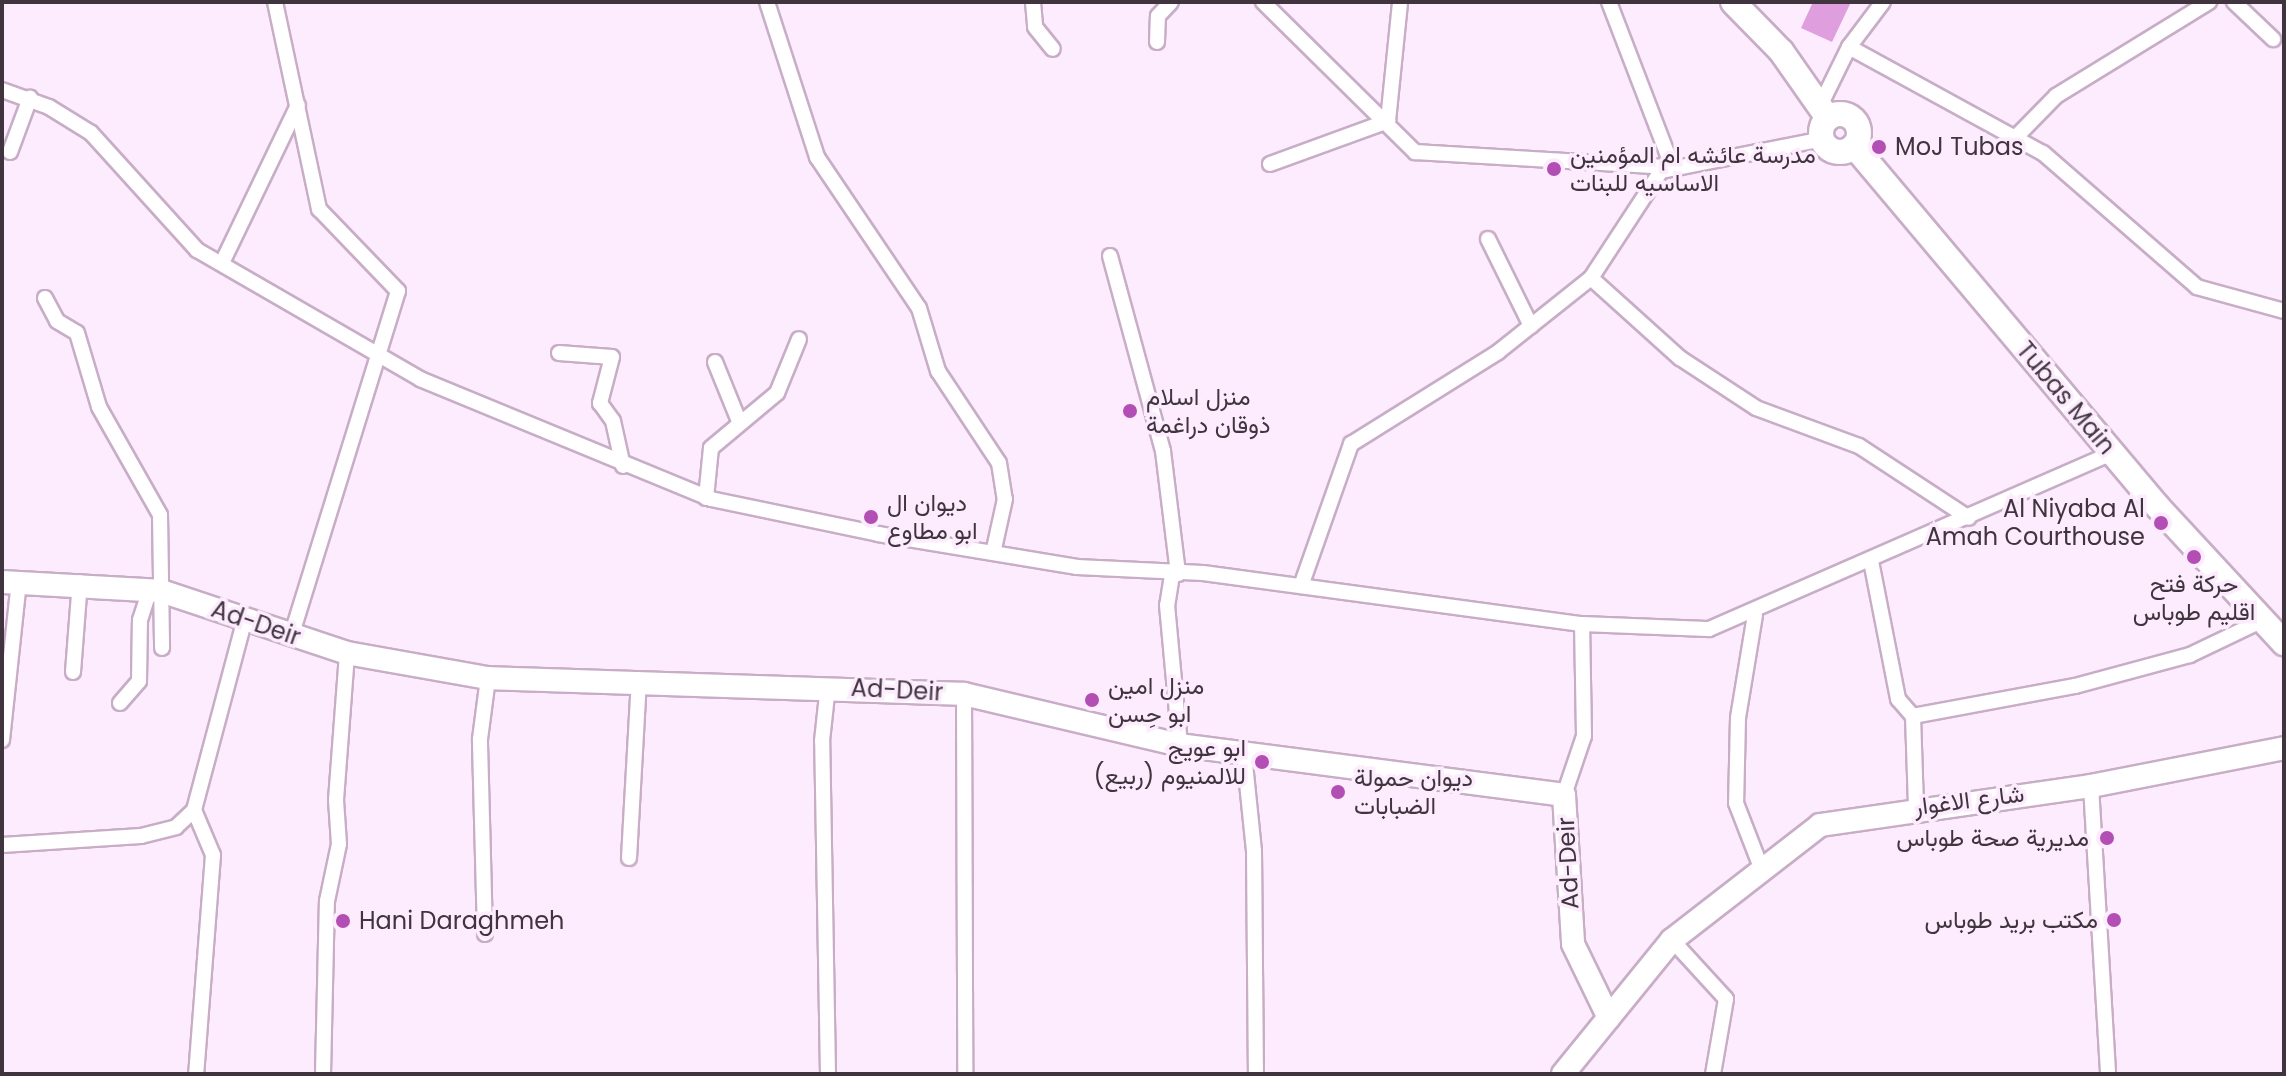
<!DOCTYPE html>
<meta charset="utf-8">
<style>
body{margin:0}
#map{position:relative;width:2286px;height:1076px;overflow:hidden;background:#fdecfd;font-family:Poppins,Vazirmatn,sans-serif}
div>[style]{position:absolute}
[style*='--x']{left:calc(var(--x)*1px);top:calc(var(--y)*1px);width:calc(var(--w)*1px);rotate:calc(var(--a)*1deg)}
.building>*{inset:0;background:#df9fdf}
.roads{filter:drop-shadow(2px 0 #c8adc7) drop-shadow(-2px 0 #c8adc7) drop-shadow(0 2px #c8adc7) drop-shadow(0 -2px #c8adc7)}
.street>*{height:14px;margin:-7px;padding:0 7px;transform-origin:7px;border-radius:7px;background:#fff}
.secondary>*{height:22px;margin:-11px;padding:0 11px;transform-origin:11px;border-radius:11px;background:#fff}
.primary>*{height:24px;margin:-12px;padding:0 12px;transform-origin:12px;border-radius:12px;background:#fff}
.primary>.ring{margin:-12px;padding:0;box-sizing:content-box;background:none;border:24px solid #fff;border-radius:50%}
.dots>*{width:22px;height:22px;translate:-50% -50%;box-sizing:border-box;border:4px solid #fdecfd;border-radius:50%}
span{translate:-50% -50%;white-space:nowrap;text-align:center;line-height:1.15;-webkit-text-stroke:7px #fdecfd;paint-order:stroke}
.poi-label{font-size:24px;color:#40353f}
.left{translate:0 -50%;text-align:left}
.right{translate:-100% -50%;text-align:right}
.street-label{font-size:24px;color:#40353f}
.frame{position:absolute;inset:0;border:4px solid #40353f;pointer-events:none}
</style>
<div id="map">
<div class="building">
<i style="clip-path:polygon(1813px 2px,1851px 2px,1832px 42px,1801px 28px)"></i>
</div>
<div class="roads">
<div class="street">
<i style="--x:275;--y:2;--w:212;--a:78"></i>
<i style="--x:319;--y:209;--w:114;--a:46.1"></i>
<i style="--x:398;--y:291;--w:361;--a:107.2"></i>
<i style="--x:767;--y:2;--w:163;--a:72.1"></i>
<i style="--x:817;--y:157;--w:182;--a:56"></i>
<i style="--x:919;--y:308;--w:66;--a:73.2"></i>
<i style="--x:938;--y:371;--w:110;--a:56.5"></i>
<i style="--x:999;--y:463;--w:36;--a:81"></i>
<i style="--x:1005;--y:499;--w:55;--a:102.5"></i>
<i style="--x:1033;--y:2;--w:25;--a:85"></i>
<i style="--x:1035;--y:27;--w:28;--a:51"></i>
<i style="--x:1263;--y:2;--w:214;--a:44.6"></i>
<i style="--x:1415;--y:152;--w:255;--a:3.4"></i>
<i style="--x:1609;--y:2;--w:176;--a:69"></i>
<i style="--x:2234;--y:2;--w:54;--a:43.5"></i>
<i style="--x:1157;--y:42;--w:26;--a:-88"></i>
<i style="--x:1158;--y:16;--w:19;--a:-47"></i>
<i style="--x:1849;--y:47;--w:221;--a:28.7"></i>
<i style="--x:2043;--y:153;--w:204;--a:41"></i>
<i style="--x:2197;--y:287;--w:90;--a:15.4"></i>
<i style="--x:2;--y:90;--w:50;--a:19.9"></i>
<i style="--x:49;--y:107;--w:49;--a:31.8"></i>
<i style="--x:91;--y:133;--w:158;--a:47.8"></i>
<i style="--x:197;--y:250;--w:258;--a:30"></i>
<i style="--x:420;--y:379;--w:315;--a:22.4"></i>
<i style="--x:711;--y:499;--w:171;--a:11.8"></i>
<i style="--x:878;--y:534;--w:202;--a:9.4"></i>
<i style="--x:1077;--y:567;--w:126;--a:2.7"></i>
<i style="--x:1203;--y:573;--w:382;--a:7.7"></i>
<i style="--x:1582;--y:624;--w:127;--a:2.3"></i>
<i style="--x:1709;--y:629;--w:440;--a:-23.6"></i>
<i style="--x:1820;--y:106;--w:66;--a:-63.8"></i>
<i style="--x:1849;--y:47;--w:56;--a:-52.9"></i>
<i style="--x:2015;--y:138;--w:59;--a:-45.7"></i>
<i style="--x:2056;--y:96;--w:180;--a:-31.6"></i>
<i style="--x:10;--y:152;--w:58;--a:-69.7"></i>
<i style="--x:1270;--y:164;--w:126;--a:-20"></i>
<i style="--x:1388;--y:121;--w:120;--a:-84.2"></i>
<i style="--x:1488;--y:239;--w:97;--a:63.7"></i>
<i style="--x:1110;--y:256;--w:202;--a:74.8"></i>
<i style="--x:1163;--y:451;--w:124;--a:83"></i>
<i style="--x:222;--y:263;--w:175;--a:-64.3"></i>
<i style="--x:1591;--y:278;--w:120;--a:42"></i>
<i style="--x:1680;--y:358;--w:91;--a:33.3"></i>
<i style="--x:1756;--y:408;--w:110;--a:20.3"></i>
<i style="--x:1859;--y:446;--w:131;--a:33.2"></i>
<i style="--x:45;--y:298;--w:26;--a:62"></i>
<i style="--x:57;--y:321;--w:23;--a:31"></i>
<i style="--x:77;--y:333;--w:77;--a:73.4"></i>
<i style="--x:99;--y:407;--w:124;--a:60.5"></i>
<i style="--x:160;--y:515;--w:133;--a:89.1"></i>
<i style="--x:559;--y:353;--w:53;--a:4.3"></i>
<i style="--x:612;--y:357;--w:48;--a:104.6"></i>
<i style="--x:600;--y:403;--w:22;--a:54"></i>
<i style="--x:613;--y:421;--w:46;--a:77.5"></i>
<i style="--x:715;--y:362;--w:64;--a:67.9"></i>
<i style="--x:706;--y:498;--w:50;--a:-84.3"></i>
<i style="--x:711;--y:448;--w:86;--a:-39.8"></i>
<i style="--x:777;--y:393;--w:58;--a:-67.8"></i>
<i style="--x:1871;--y:561;--w:141;--a:78.9"></i>
<i style="--x:1898;--y:699;--w:23;--a:49"></i>
<i style="--x:1913;--y:716;--w:165;--a:-10.5"></i>
<i style="--x:2075;--y:686;--w:119;--a:-15.1"></i>
<i style="--x:2190;--y:655;--w:81;--a:-25.6"></i>
<i style="--x:1172;--y:575;--w:30;--a:99"></i>
<i style="--x:1167;--y:605;--w:141;--a:84.7"></i>
<i style="--x:1301;--y:586;--w:151;--a:-70.6"></i>
<i style="--x:1351;--y:444;--w:173;--a:-32"></i>
<i style="--x:1498;--y:352;--w:119;--a:-38.5"></i>
<i style="--x:1591;--y:278;--w:128;--a:-56.8"></i>
<i style="--x:1661;--y:171;--w:164;--a:-11.2"></i>
<i style="--x:1755;--y:615;--w:104;--a:99.4"></i>
<i style="--x:1738;--y:718;--w:85;--a:91.3"></i>
<i style="--x:1736;--y:803;--w:66;--a:68.8"></i>
<i style="--x:73;--y:672;--w:90;--a:-85.6"></i>
<i style="--x:964;--y:694;--w:380;--a:89.8"></i>
<i style="--x:120;--y:703;--w:29;--a:-49"></i>
<i style="--x:139;--y:681;--w:61;--a:-89.1"></i>
<i style="--x:140;--y:620;--w:33;--a:-72"></i>
<i style="--x:1913;--y:716;--w:89;--a:88.1"></i>
<i style="--x:2;--y:740;--w:161;--a:-83.9"></i>
<i style="--x:1244;--y:754;--w:98;--a:84.1"></i>
<i style="--x:1254;--y:851;--w:223;--a:89.5"></i>
<i style="--x:2091;--y:786;--w:289;--a:86.6"></i>
<i style="--x:1564;--y:795;--w:62;--a:-71.3"></i>
<i style="--x:1584;--y:736;--w:112;--a:-91"></i>
<i style="--x:194;--y:810;--w:49;--a:67.1"></i>
<i style="--x:213;--y:855;--w:220;--a:94.4"></i>
<i style="--x:2;--y:845;--w:139;--a:-3.7"></i>
<i style="--x:141;--y:836;--w:36;--a:-14"></i>
<i style="--x:176;--y:827;--w:25;--a:-43"></i>
<i style="--x:194;--y:810;--w:199;--a:-75.1"></i>
<i style="--x:629;--y:858;--w:179;--a:-86.8"></i>
<i style="--x:485;--y:934;--w:195;--a:-91.5"></i>
<i style="--x:480;--y:739;--w:62;--a:-82.5"></i>
<i style="--x:1672;--y:940;--w:80;--a:47.5"></i>
<i style="--x:1726;--y:999;--w:76;--a:99.8"></i>
<i style="--x:323;--y:1074;--w:173;--a:-88.7"></i>
<i style="--x:327;--y:901;--w:58;--a:-78.1"></i>
<i style="--x:339;--y:844;--w:44;--a:-93.9"></i>
<i style="--x:336;--y:800;--w:147;--a:-85.7"></i>
<i style="--x:828;--y:1074;--w:333;--a:-91"></i>
<i style="--x:822;--y:741;--w:55;--a:-83.8"></i>
</div>
<div class="secondary">
<i style="--x:2;--y:582;--w:159;--a:3.2"></i>
<i style="--x:161;--y:591;--w:196;--a:18.4"></i>
<i style="--x:347;--y:653;--w:143;--a:10.1"></i>
<i style="--x:488;--y:678;--w:476;--a:1.9"></i>
<i style="--x:964;--y:694;--w:222;--a:13.3"></i>
<i style="--x:1180;--y:745;--w:387;--a:7.4"></i>
<i style="--x:1564;--y:795;--w:149;--a:86.5"></i>
<i style="--x:1573;--y:944;--w:82;--a:64.1"></i>
<i style="--x:1563;--y:1074;--w:173;--a:-50.9"></i>
<i style="--x:1672;--y:940;--w:187;--a:-37.8"></i>
<i style="--x:1820;--y:825;--w:274;--a:-8.2"></i>
<i style="--x:2091;--y:786;--w:197;--a:-11.1"></i>
</div>
<div class="primary">
<i style="--x:1733;--y:2;--w:69;--a:45.6"></i>
<i style="--x:1781;--y:51;--w:82;--a:55"></i>
<i class="ring" style="left:1821px;top:114px;width:14px;height:14px"></i>
<i style="--x:1854;--y:146;--w:471;--a:49.9"></i>
<i style="--x:2157;--y:506;--w:187;--a:47.2"></i>
</div>
</div>
<div class="dots">
<i style="left:1879px;top:147px;background:#b24eb4"></i>
<i style="left:1554px;top:169px;background:#b24eb4"></i>
<i style="left:1130px;top:411px;background:#b24eb4"></i>
<i style="left:871px;top:517px;background:#b24eb4"></i>
<i style="left:2161px;top:523px;background:#b24eb4"></i>
<i style="left:2194px;top:557px;background:#b24eb4"></i>
<i style="left:1092px;top:700px;background:#b24eb4"></i>
<i style="left:1262px;top:762px;background:#b24eb4"></i>
<i style="left:1338px;top:792px;background:#b24eb4"></i>
<i style="left:2107px;top:838px;background:#b24eb4"></i>
<i style="left:2114px;top:920px;background:#b24eb4"></i>
<i style="left:343px;top:921px;background:#b24eb4"></i>
</div>
<div class="poi-label">
<span class="left" style="left:1895px;top:147px">MoJ Tubas</span>
<span class="left" style="left:1570px;top:169px">مدرسة عائشه ام المؤمنين<br>الاساسيه للبنات</span>
<span class="left" style="left:1146px;top:411px">منزل اسلام<br>ذوقان دراغمة</span>
<span class="left" style="left:887px;top:517px">ديوان ال<br>ابو مطاوع</span>
<span class="right" style="left:2145px;top:523px">Al Niyaba Al<br>Amah Courthouse</span>
<span style="left:2194px;top:598px">حركة فتح<br>اقليم طوباس</span>
<span class="left" style="left:1108px;top:700px">منزل امين<br>ابو حِسن</span>
<span class="right" style="left:1246px;top:762px">ابو عويج<br>للالمنيوم (ربيع)</span>
<span class="left" style="left:1354px;top:792px">ديوان حمولة<br>الضبابات</span>
<span class="right" style="left:2089px;top:838px">مديرية صحة طوباس</span>
<span class="right" style="left:2098px;top:920px">مكتب بريد طوباس</span>
<span class="left" style="left:359px;top:921px">Hani Daraghmeh</span>
</div>
<div class="street-label">
<span style="left:2066px;top:398px;rotate:50deg">Tubas Main</span>
<span style="left:256px;top:623px;rotate:19deg">Ad-Deir</span>
<span style="left:897px;top:690px;rotate:3deg">Ad-Deir</span>
<span style="left:1969px;top:800px;rotate:-7deg">شارع الاغوار</span>
<span style="left:1568px;top:863px;rotate:-93deg">Ad-Deir</span>
</div>
<div class="frame"></div>
</div>
